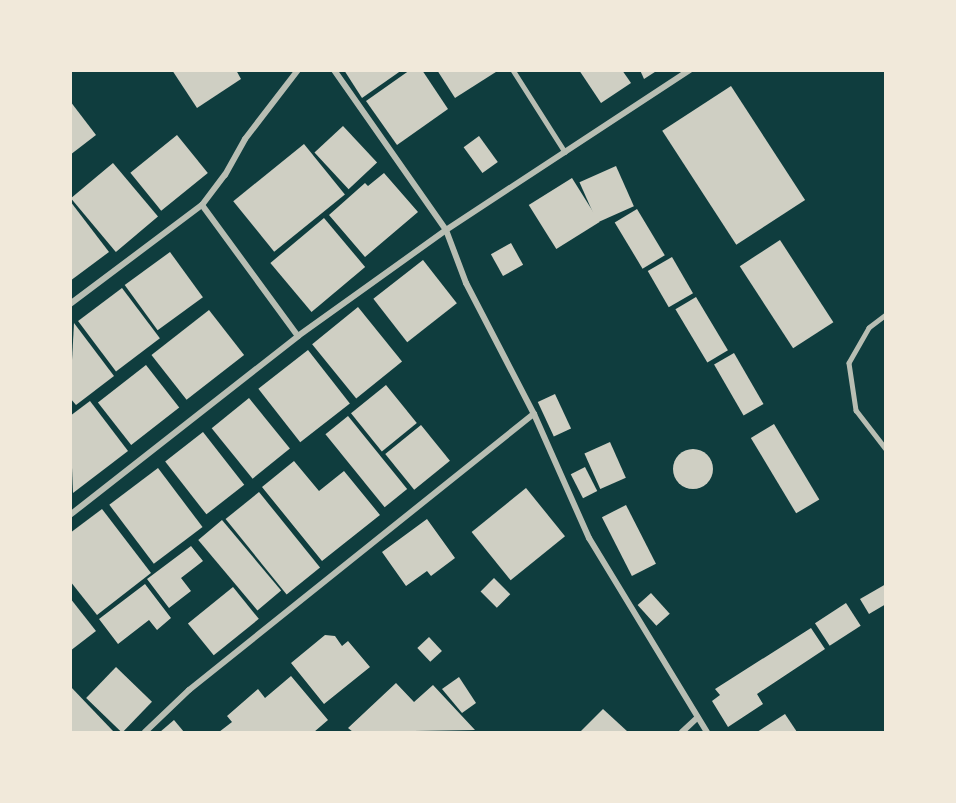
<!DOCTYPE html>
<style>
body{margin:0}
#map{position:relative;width:956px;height:803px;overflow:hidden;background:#0f3d3e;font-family:Montserrat,sans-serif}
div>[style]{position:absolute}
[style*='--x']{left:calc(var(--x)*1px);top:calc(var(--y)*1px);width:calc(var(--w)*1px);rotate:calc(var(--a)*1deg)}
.building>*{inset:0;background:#cfcfc3;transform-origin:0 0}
.round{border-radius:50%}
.service>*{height:4.5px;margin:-2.25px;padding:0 2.25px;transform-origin:2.25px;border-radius:2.25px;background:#b8beb3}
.minor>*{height:6px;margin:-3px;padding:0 3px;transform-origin:3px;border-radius:3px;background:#b8beb3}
span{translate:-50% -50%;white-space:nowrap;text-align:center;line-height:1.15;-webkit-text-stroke:5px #f1e9da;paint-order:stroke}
.frame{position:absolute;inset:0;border:72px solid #f1e9da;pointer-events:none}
</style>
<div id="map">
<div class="building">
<i style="clip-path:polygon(172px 70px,236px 70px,241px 79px,197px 108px)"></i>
<i style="clip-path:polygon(344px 70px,402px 70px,362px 98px)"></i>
<i style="clip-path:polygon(410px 70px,422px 70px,448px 109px,397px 145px,366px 101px)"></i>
<i style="clip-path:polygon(437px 70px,499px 70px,455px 98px)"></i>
<i style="clip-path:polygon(579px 70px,622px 70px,631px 83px,601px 103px)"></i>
<i style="clip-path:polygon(640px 70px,658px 70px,644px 79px)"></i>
<i style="left:731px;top:86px;width:136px;height:82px;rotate:57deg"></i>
<i style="clip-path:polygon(70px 101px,96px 135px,70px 155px)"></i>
<i style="left:343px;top:126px;width:50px;height:39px;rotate:47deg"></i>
<i style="left:177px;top:135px;width:49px;height:60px;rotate:51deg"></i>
<i style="left:479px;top:136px;width:32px;height:19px;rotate:54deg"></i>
<i style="left:304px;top:144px;width:65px;height:91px;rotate:51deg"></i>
<i style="left:113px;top:163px;width:70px;height:55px;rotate:50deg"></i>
<i style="left:616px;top:166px;width:44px;height:40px;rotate:66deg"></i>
<i style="clip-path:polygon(384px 173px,418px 212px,365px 257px,329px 215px,365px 183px,368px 186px)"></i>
<i style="left:572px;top:178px;width:52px;height:51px;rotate:58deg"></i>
<i style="clip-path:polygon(70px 201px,109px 252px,70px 281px)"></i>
<i style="left:637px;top:209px;width:54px;height:26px;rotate:59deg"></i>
<i style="left:324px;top:218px;width:64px;height:70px;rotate:50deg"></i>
<i style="left:780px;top:240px;width:98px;height:48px;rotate:57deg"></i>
<i style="left:511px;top:243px;width:25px;height:23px;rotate:61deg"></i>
<i style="left:170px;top:252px;width:56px;height:56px;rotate:54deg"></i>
<i style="left:672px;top:257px;width:42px;height:28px;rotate:60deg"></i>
<i style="left:423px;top:260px;width:55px;height:63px;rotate:52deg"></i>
<i style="left:122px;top:288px;width:63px;height:55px;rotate:53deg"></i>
<i style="left:696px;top:297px;width:62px;height:24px;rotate:59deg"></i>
<i style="left:358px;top:307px;width:70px;height:59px;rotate:51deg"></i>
<i style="left:209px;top:310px;width:57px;height:73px;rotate:52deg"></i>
<i style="clip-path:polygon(74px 323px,114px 376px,76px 405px,70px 398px)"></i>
<i style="left:308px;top:350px;width:68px;height:63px;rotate:52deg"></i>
<i style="left:734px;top:353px;width:59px;height:23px;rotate:60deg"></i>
<i style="left:146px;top:365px;width:54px;height:61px;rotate:52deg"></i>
<i style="left:386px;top:385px;width:49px;height:45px;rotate:51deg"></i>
<i style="left:555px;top:394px;width:38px;height:19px;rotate:65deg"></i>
<i style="left:249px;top:398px;width:65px;height:48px;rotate:51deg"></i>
<i style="clip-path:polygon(90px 401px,128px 451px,73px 493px,70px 416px)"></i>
<i style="left:348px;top:416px;width:94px;height:29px;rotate:51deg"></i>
<i style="left:774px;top:424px;width:88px;height:27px;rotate:59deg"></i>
<i style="left:421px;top:425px;width:46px;height:46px;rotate:51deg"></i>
<i style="left:203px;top:432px;width:67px;height:48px;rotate:52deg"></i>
<i style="left:610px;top:442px;width:39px;height:28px;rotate:66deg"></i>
<i class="round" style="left:673px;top:449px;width:40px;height:40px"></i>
<i style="clip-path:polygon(294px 461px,319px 491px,344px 471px,380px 515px,322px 561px,262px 487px)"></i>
<i style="left:585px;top:467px;width:27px;height:16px;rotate:63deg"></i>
<i style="left:158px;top:468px;width:74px;height:61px;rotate:53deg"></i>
<i style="left:526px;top:488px;width:62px;height:70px;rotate:51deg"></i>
<i style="left:259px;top:492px;width:97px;height:43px;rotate:51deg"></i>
<i style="left:626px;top:505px;width:66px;height:27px;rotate:63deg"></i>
<i style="clip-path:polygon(102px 509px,151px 573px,97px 615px,70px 581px,70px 533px)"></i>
<i style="clip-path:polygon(427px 519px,455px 558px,431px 576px,427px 571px,406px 586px,382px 552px)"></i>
<i style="left:222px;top:520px;width:92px;height:31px;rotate:50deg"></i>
<i style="clip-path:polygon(191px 546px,203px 561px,181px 578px,191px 591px,169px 608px,147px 579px)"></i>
<i style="left:494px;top:578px;width:23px;height:19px;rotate:45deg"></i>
<i style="clip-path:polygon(145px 584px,171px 618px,157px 630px,149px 620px,118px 644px,99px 619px)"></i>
<i style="clip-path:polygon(886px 584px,886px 604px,869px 614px,860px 599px)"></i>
<i style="left:233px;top:587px;width:41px;height:58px;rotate:51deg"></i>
<i style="left:651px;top:593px;width:28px;height:18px;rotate:48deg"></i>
<i style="clip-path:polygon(70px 598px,96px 631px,70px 651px)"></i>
<i style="left:846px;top:603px;width:27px;height:37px;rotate:57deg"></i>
<i style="clip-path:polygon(811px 628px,825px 649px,757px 694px,763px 704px,728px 727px,712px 701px,720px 695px,715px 689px)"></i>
<i style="clip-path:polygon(325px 635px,335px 636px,342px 646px,348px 641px,370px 667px,324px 704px,291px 663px)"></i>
<i style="left:429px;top:637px;width:19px;height:16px;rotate:47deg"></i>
<i style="left:116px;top:667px;width:50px;height:43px;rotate:44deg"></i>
<i style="clip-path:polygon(291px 676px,328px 720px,314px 732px,219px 732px,232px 722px,227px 716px,258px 689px,265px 698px)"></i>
<i style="clip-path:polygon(459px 677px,476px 703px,462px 713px,442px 689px)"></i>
<i style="clip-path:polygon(396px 683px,414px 702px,433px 685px,475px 730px,353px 732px,348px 728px)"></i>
<i style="clip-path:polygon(70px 686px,113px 731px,112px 732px,70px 732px)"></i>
<i style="clip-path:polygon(603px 709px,628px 732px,580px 732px)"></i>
<i style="clip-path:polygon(785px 714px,797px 732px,757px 732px)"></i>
<i style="clip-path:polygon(174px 720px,184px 732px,160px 732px)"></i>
</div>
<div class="service">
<i style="--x:513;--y:70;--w:97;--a:57.6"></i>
<i style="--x:886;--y:315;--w:21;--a:143"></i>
<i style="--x:869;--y:328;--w:40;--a:119.7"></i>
<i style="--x:849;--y:363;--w:48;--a:81.5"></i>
<i style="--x:856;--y:410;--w:49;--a:52.4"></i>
</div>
<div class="minor">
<i style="--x:334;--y:70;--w:195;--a:55"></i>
<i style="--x:446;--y:230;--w:57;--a:69.3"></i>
<i style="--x:466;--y:283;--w:148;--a:62.6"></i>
<i style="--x:534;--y:414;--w:136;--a:66.1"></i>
<i style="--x:589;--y:538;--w:227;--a:58.7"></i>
<i style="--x:202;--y:205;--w:162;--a:53.8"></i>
<i style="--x:70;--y:304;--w:165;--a:-36.9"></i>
<i style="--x:202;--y:205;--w:38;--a:-53"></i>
<i style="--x:225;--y:175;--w:41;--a:-60.9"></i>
<i style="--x:245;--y:139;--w:87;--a:-52.5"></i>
<i style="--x:70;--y:515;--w:290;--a:-38.1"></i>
<i style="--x:298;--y:336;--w:182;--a:-35.6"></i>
<i style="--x:446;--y:230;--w:292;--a:-33.3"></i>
<i style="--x:145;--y:732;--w:61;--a:-43.7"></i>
<i style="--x:189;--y:690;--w:442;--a:-38.7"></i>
<i style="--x:682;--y:732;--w:21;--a:-43"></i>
</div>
<div class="frame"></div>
</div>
